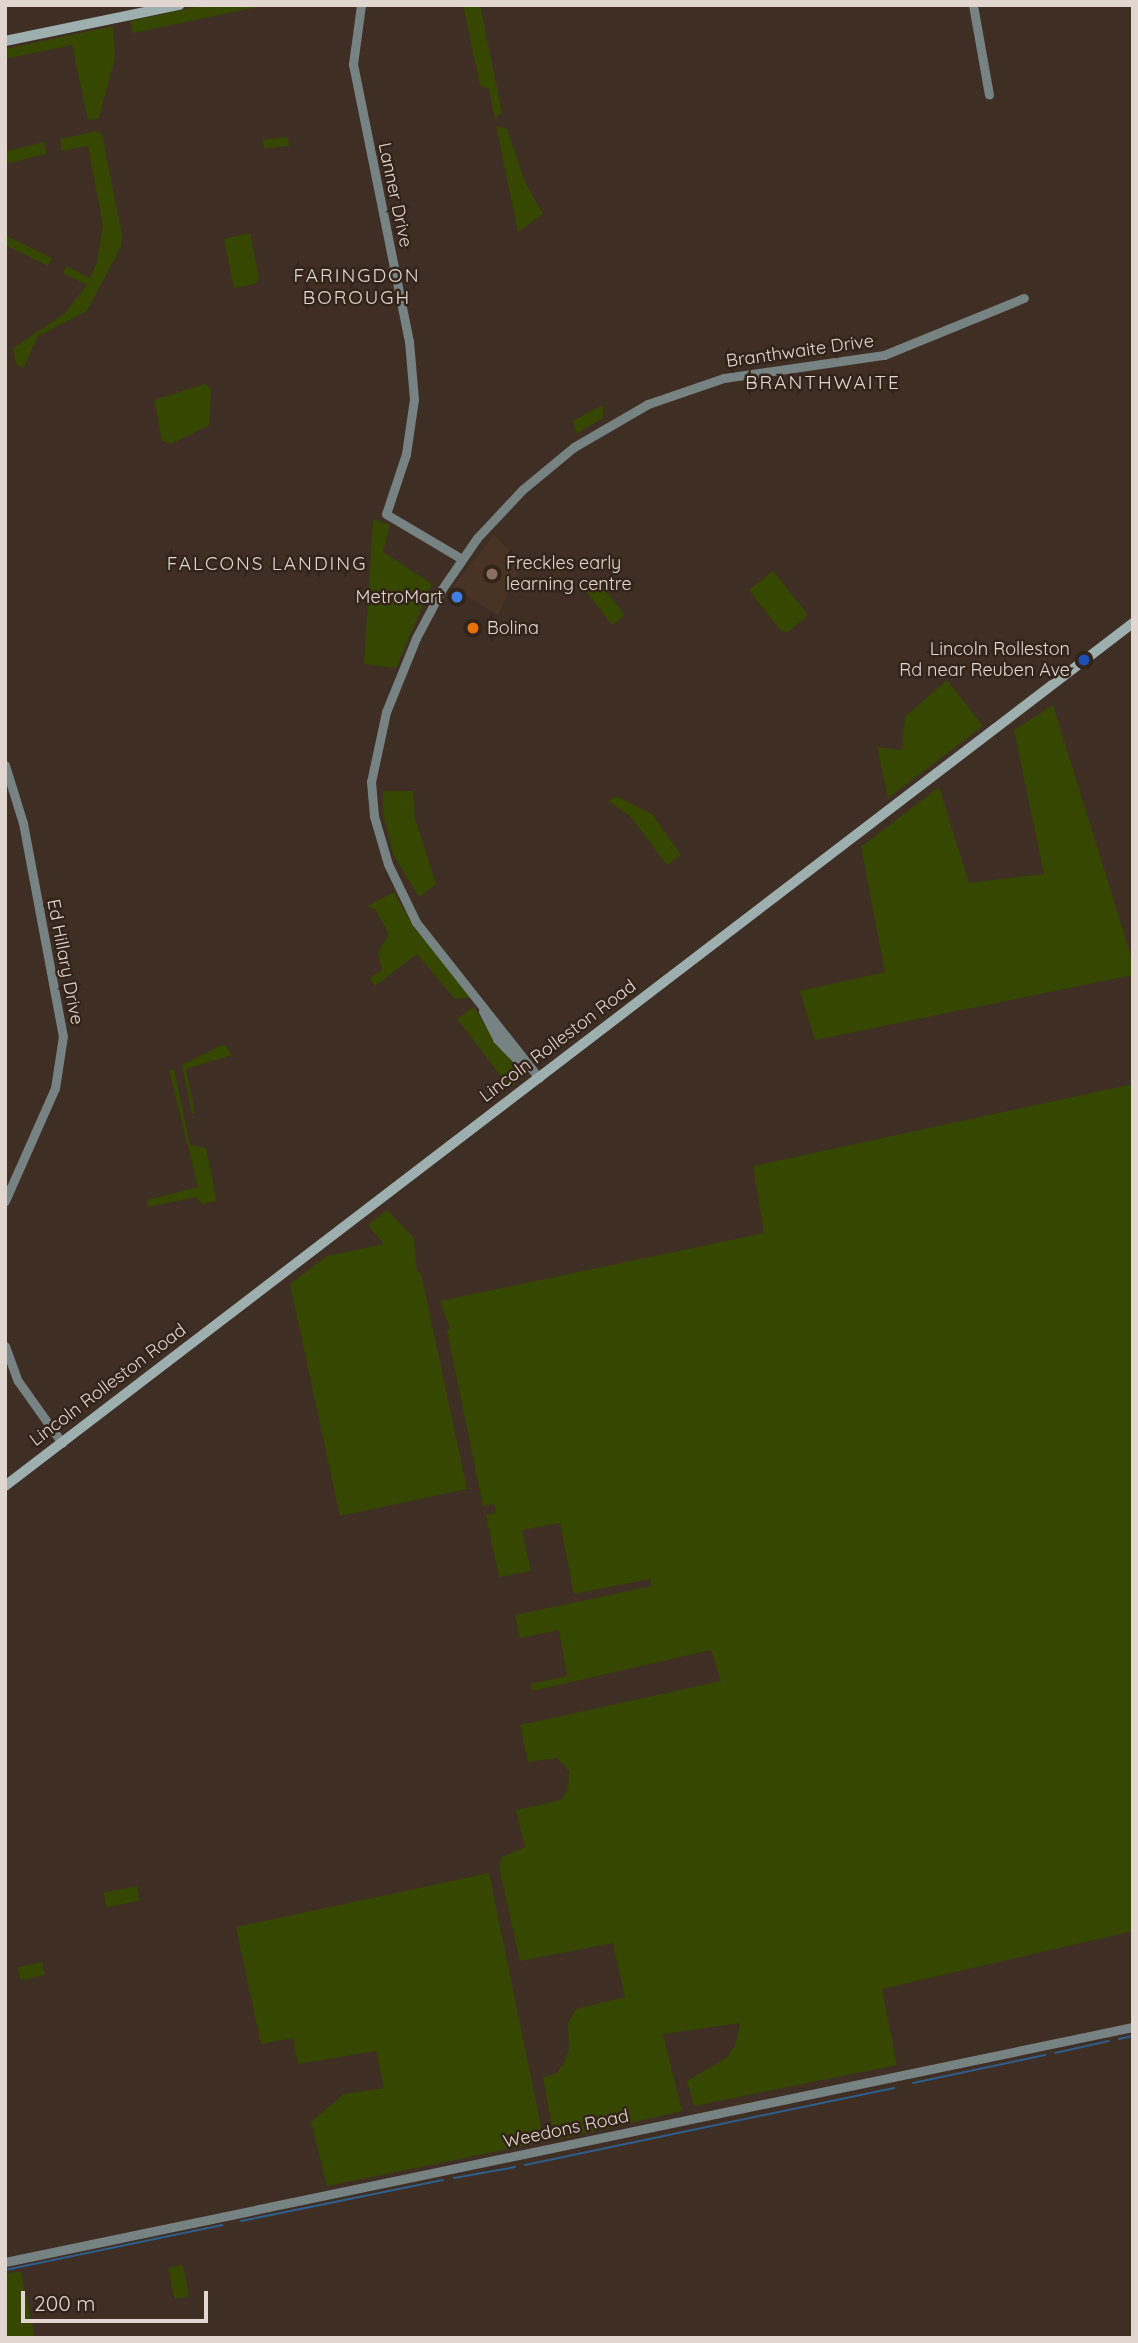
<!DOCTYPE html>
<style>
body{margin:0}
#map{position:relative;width:1138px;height:2343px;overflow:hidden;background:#3e2e24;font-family:Quicksand,sans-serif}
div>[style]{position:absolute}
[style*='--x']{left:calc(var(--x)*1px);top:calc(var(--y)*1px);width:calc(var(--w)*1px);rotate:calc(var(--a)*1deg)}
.built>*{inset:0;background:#493325}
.green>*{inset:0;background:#364701;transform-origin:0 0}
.stream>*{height:2px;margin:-1px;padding:0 1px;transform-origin:1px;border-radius:1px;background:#2e5e8c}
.tertiary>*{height:9px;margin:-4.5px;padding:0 4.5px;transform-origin:4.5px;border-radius:4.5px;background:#778282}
.secondary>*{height:10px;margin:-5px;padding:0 5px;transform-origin:5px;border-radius:5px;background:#9dafaf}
.dots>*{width:19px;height:19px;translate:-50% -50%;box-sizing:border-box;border:4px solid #33241a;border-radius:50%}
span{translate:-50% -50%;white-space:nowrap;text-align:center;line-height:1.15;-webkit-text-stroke:5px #33241a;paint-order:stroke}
.street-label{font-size:18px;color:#e1d6d0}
.poi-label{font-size:18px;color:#e1d6d0}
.left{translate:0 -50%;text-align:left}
.right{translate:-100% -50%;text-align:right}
.neighbourhood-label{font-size:19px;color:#e1d6d0;letter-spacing:2px}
.frame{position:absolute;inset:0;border:7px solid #e1d6d0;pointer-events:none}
.scale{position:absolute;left:21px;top:2291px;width:187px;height:32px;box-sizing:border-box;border:4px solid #e1d6d0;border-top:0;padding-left:9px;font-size:21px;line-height:24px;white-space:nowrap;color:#e1d6d0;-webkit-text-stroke:5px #33241a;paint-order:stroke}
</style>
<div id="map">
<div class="built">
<i style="clip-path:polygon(494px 535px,522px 564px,498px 615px,452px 588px)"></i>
</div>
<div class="green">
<i style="clip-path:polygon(206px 5px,267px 5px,133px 33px,130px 21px)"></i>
<i style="clip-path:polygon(463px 5px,480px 5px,502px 112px,495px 119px,489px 89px,480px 85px)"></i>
<i style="clip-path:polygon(113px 26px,115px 58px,99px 118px,88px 120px,72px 45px,5px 59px,5px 49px)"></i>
<i style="clip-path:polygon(496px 126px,507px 129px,525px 182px,543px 214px,518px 232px)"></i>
<i style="clip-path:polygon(96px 131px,102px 134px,122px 235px,121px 247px,87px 311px,38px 336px,23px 369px,16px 364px,13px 348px,64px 314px,87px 285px,63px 273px,67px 266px,90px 278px,97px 262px,103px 226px,88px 146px,62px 151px,60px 139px)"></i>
<i style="left:288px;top:137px;width:9px;height:25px;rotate:84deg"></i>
<i style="left:44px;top:142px;width:12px;height:40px;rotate:76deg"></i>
<i style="clip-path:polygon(250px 233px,259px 278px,255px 284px,234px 288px,224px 239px)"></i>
<i style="left:5px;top:235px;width:52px;height:9px;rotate:26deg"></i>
<i style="clip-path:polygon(205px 384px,211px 389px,209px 425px,171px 444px,162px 441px,154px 400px)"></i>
<i style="clip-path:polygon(603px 405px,603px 418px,576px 434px,573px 421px)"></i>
<i style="clip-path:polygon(373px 519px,390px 525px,383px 552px,432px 584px,396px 668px,364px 664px)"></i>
<i style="clip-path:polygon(773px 571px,808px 615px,788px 632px,781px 631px,749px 590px)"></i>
<i style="left:599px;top:582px;width:42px;height:16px;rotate:52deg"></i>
<i style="clip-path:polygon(947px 680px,983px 726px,888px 798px,877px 747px,902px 750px,905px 717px)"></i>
<i style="clip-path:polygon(1053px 705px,1133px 962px,1133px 975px,815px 1040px,800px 991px,885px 972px,861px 847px,939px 787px,969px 883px,1044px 874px,1014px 730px)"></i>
<i style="clip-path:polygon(383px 791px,413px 791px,415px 818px,436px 884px,419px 897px,393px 854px,383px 812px)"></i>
<i style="clip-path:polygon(616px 796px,652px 814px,681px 855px,667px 865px,630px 816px,608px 801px)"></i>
<i style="clip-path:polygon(394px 892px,415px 929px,473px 997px,455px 999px,417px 954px,375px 986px,370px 978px,382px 970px,378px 953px,389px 934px,375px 909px,367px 906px)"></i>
<i style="clip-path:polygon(474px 1007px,497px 1045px,525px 1075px,510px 1088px,457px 1019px)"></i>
<i style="clip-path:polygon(224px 1044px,232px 1055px,186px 1069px,195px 1113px,192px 1114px,182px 1065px)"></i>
<i style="clip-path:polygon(174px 1069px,190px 1145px,206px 1148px,217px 1201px,202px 1204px,196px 1197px,148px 1207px,147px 1200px,198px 1187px,169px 1070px)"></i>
<i style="clip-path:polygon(1133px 1084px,1133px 1931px,882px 1989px,897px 2065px,694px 2106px,687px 2081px,726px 2058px,735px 2046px,740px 2023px,663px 2034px,682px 2111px,560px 2139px,553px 2133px,543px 2078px,557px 2073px,564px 2063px,569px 2050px,568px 2023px,576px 2009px,625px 1997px,613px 1943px,520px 1961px,499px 1867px,502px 1857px,525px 1847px,516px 1810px,561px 1800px,568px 1790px,569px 1771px,557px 1758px,528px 1762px,520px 1725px,721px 1681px,711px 1650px,532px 1691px,530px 1684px,567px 1676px,559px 1630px,520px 1638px,515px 1615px,652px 1586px,650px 1579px,574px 1594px,560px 1523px,522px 1530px,531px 1571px,499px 1577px,486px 1515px,496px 1513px,494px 1504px,483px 1506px,447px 1331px,450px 1328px,440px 1301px,764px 1233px,753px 1166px)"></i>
<i style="clip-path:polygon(387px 1210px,414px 1238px,417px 1271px,421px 1273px,467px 1489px,340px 1516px,290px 1284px,327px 1256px,384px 1244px,368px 1225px)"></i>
<i style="clip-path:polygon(489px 1873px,543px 2136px,533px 2144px,327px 2186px,311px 2122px,344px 2094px,384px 2088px,376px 2051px,298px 2064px,293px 2038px,261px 2044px,236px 1927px)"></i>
<i style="left:137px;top:1886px;width:15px;height:34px;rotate:79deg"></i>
<i style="left:42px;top:1962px;width:13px;height:25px;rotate:77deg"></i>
<i style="left:183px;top:2265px;width:32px;height:15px;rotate:79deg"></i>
<i style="clip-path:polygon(21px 2271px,35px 2338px,5px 2338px,5px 2274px)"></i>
</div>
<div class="stream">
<i style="--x:1119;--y:2039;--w:14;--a:-12"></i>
<i style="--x:1055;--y:2053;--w:55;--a:-12.5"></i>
<i style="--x:913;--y:2083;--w:135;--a:-12"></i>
<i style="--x:525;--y:2165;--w:377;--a:-11.8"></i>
<i style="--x:454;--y:2178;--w:62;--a:-10.2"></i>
<i style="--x:241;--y:2221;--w:206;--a:-11.5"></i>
<i style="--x:5;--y:2270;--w:222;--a:-11.7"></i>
</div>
<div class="tertiary">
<i style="--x:361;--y:5;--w:60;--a:97.7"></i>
<i style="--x:353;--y:64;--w:283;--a:78.6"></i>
<i style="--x:409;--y:341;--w:58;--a:85.1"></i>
<i style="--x:414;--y:399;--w:56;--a:98.3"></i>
<i style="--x:406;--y:454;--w:63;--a:108.4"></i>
<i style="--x:386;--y:514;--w:88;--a:30.6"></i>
<i style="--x:973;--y:5;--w:91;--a:79.9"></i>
<i style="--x:5;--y:765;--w:61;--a:72.8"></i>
<i style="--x:23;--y:823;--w:217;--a:79.4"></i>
<i style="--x:63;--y:1036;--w:53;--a:98.7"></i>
<i style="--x:55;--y:1088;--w:124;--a:113.9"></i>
<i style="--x:483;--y:1011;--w:31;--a:63"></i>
<i style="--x:497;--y:1039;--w:35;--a:46"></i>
<i style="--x:539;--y:1078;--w:199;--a:-128.3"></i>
<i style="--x:416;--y:922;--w:64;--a:-115.8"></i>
<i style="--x:388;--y:864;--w:50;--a:-106.3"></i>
<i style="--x:374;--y:816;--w:34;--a:-95"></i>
<i style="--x:371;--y:782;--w:72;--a:-77.9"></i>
<i style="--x:386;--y:712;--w:80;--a:-67.9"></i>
<i style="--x:416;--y:638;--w:55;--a:-62"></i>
<i style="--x:442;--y:589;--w:62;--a:-55.5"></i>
<i style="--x:477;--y:538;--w:66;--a:-46.8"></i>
<i style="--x:522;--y:490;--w:67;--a:-39.6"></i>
<i style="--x:574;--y:447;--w:86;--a:-30.2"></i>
<i style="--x:648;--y:404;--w:80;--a:-18.9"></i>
<i style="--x:724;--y:378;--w:162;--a:-8.2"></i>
<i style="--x:884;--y:355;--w:151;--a:-22.2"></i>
<i style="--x:5;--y:1346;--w:37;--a:70"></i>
<i style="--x:18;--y:1381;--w:76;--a:54.6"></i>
<i style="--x:5;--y:2262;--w:1152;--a:-11.77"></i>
</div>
<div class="secondary">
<i style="--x:5;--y:41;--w:178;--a:-11.7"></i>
<i style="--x:5;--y:1486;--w:1420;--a:-37.42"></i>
</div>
<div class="dots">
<i style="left:492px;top:574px;background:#8d6e63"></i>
<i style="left:457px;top:597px;background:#3f7fe0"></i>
<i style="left:473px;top:628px;background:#e8710a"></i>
<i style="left:1084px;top:660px;background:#1a4fb4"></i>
</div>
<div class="street-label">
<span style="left:395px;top:195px;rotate:78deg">Lanner Drive</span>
<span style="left:800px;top:351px;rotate:-8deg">Branthwaite Drive</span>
<span style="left:65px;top:962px;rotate:79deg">Ed Hillary Drive</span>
<span style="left:558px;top:1041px;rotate:-37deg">Lincoln Rolleston Road</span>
<span style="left:108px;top:1385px;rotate:-37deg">Lincoln Rolleston Road</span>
<span style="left:566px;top:2129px;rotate:-12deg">Weedons Road</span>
</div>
<div class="poi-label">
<span class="left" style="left:506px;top:574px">Freckles early<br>learning centre</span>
<span class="right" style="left:443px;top:597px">MetroMart</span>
<span class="left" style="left:487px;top:628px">Bolina</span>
<span class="right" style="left:1070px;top:660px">Lincoln Rolleston<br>Rd near Reuben Ave</span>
</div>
<div class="neighbourhood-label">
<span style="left:357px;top:287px">FARINGDON<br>BOROUGH</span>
<span style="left:823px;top:383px">BRANTHWAITE</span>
<span style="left:267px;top:564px">FALCONS LANDING</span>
</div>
<div class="frame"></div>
<div class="scale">200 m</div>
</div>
